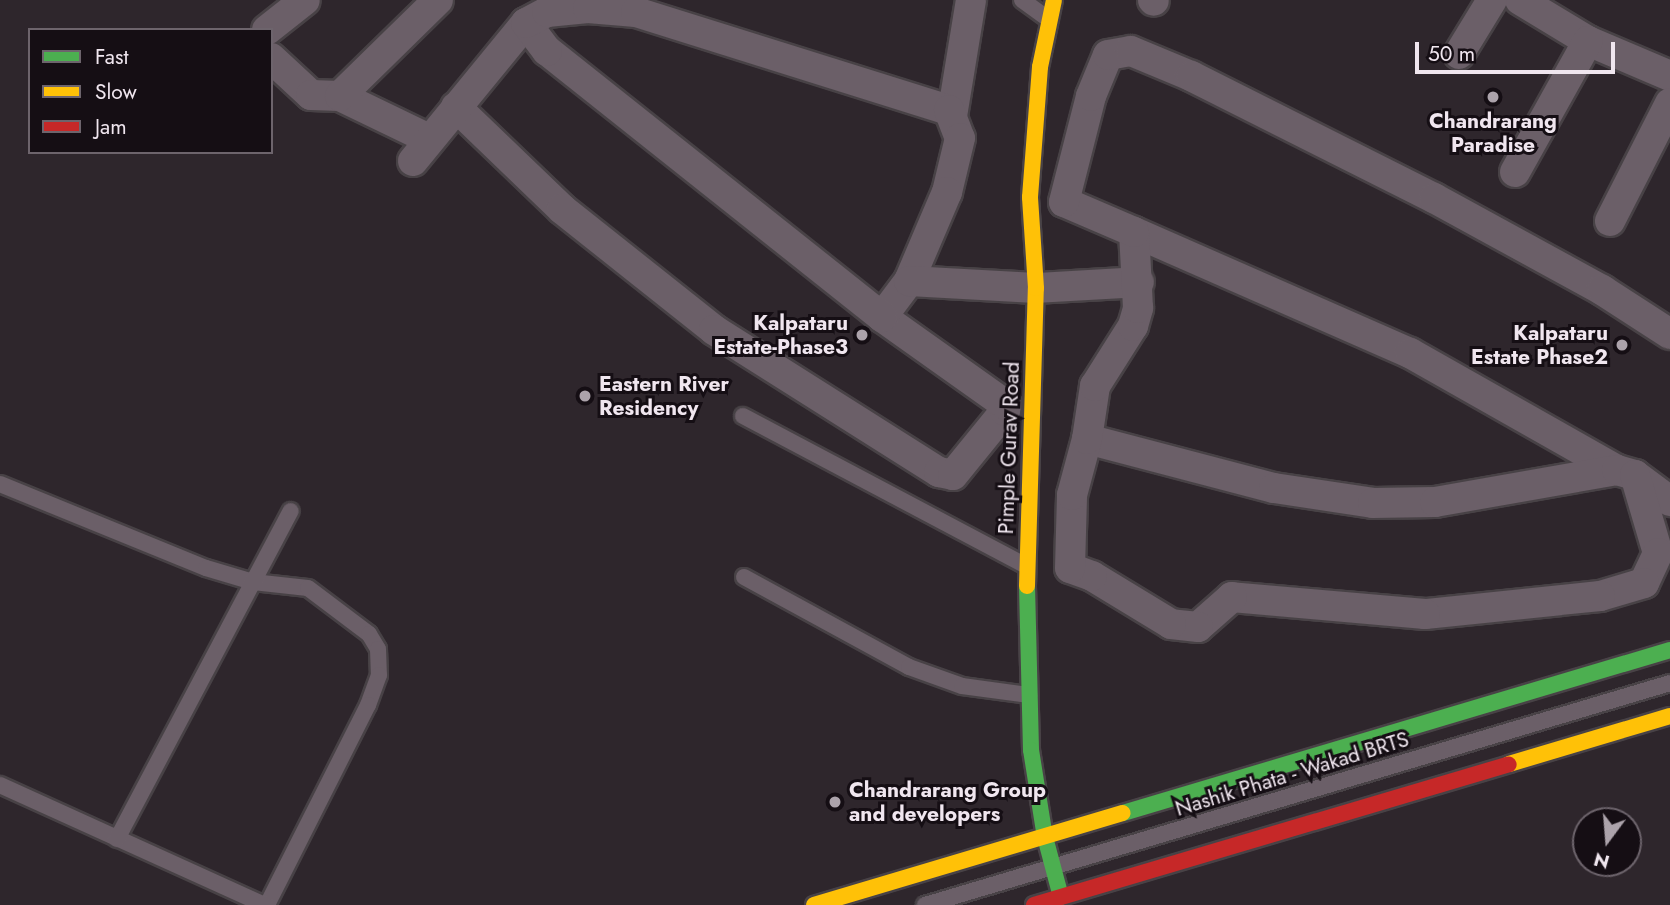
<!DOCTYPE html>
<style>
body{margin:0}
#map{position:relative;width:1670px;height:905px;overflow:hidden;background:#2e262c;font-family:Jost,sans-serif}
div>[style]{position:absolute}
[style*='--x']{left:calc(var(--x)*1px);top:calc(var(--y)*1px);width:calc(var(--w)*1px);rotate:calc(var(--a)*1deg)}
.roads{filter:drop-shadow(2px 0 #484246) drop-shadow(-2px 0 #484246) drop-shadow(0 2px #484246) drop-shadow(0 -2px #484246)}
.lane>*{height:16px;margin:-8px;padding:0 8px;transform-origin:8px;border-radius:8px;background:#6b5f68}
.street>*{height:30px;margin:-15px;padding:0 15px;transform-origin:15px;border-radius:15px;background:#6b5f68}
.fast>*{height:16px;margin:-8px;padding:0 8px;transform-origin:8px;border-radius:8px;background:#4caf50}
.slow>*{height:16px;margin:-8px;padding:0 8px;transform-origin:8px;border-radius:8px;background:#ffc107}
.jam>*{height:16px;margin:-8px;padding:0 8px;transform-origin:8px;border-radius:8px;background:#c62828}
.dots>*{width:19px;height:19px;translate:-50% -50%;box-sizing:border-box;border:4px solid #150e14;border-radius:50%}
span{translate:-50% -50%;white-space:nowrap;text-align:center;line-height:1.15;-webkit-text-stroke:6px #150e14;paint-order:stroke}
.poi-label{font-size:21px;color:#f0e6ef;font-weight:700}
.right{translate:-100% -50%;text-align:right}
.left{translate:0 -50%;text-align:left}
.street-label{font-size:21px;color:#f0e6ef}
.legend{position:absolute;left:28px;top:28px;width:245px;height:126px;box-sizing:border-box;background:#150e14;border:2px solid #6d646c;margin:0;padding:9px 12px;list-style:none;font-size:21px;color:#f0e6ef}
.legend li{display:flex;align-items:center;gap:14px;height:35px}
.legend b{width:35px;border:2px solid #6d646c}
.north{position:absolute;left:1572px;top:807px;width:70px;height:70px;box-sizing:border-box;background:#150e14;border:2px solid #6d646c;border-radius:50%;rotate:196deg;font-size:19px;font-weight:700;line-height:28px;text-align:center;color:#f0e6ef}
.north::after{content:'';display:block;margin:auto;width:24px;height:32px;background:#aca3ab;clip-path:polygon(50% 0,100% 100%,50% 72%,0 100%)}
.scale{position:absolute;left:1415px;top:42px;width:200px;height:32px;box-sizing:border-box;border:4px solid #f0e6ef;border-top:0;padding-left:9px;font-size:21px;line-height:24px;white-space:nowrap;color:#f0e6ef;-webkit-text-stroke:5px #150e14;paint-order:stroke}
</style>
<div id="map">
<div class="roads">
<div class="lane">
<i style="--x:1022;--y:0;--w:32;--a:36"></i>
<i style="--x:743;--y:416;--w:318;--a:27.9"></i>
<i style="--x:0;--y:484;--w:222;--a:22.2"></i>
<i style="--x:206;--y:568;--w:49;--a:16.6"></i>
<i style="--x:253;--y:582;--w:55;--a:6.2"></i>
<i style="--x:308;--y:588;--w:76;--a:37"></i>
<i style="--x:369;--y:634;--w:17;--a:59"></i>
<i style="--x:378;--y:649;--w:26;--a:88"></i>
<i style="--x:379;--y:675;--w:32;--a:110"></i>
<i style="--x:368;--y:705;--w:224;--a:116.8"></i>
<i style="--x:744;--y:577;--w:188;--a:28.6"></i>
<i style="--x:909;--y:667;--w:56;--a:19.7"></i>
<i style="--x:962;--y:686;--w:68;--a:7.7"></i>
<i style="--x:0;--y:785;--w:291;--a:24.4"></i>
<i style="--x:117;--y:839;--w:371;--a:-62.1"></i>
<i style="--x:925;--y:905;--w:777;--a:-16.59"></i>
</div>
<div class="street">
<i style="--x:1153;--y:0;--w:1;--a:45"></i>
<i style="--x:1520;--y:0;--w:79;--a:31.1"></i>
<i style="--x:1588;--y:41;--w:89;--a:23.1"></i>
<i style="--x:267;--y:30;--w:48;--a:-38.3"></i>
<i style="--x:1459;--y:54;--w:63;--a:-58.6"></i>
<i style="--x:271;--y:58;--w:54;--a:42.8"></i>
<i style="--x:311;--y:95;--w:29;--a:2"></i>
<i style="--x:456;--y:107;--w:147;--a:43.9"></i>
<i style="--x:562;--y:209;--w:194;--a:38.5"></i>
<i style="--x:714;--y:330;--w:266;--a:32.3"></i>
<i style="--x:939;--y:472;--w:14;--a:12"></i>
<i style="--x:953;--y:475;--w:82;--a:-50.9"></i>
<i style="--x:1005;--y:411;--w:6;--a:-81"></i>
<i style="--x:1006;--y:405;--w:152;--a:-144.6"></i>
<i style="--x:952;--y:116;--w:118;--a:-80.7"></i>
<i style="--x:429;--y:139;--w:99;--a:-154.2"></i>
<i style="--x:340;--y:96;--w:137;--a:-44.4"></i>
<i style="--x:413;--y:161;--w:178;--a:-50.7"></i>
<i style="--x:1515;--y:172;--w:150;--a:-60.9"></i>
<i style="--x:1610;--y:221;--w:132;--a:-63"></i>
<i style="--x:1134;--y:232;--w:301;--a:23.7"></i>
<i style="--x:1410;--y:353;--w:238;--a:29.5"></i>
<i style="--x:909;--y:281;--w:45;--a:126.9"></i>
<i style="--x:882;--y:317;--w:428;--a:-141.5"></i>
<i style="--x:547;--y:51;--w:35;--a:-127"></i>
<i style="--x:526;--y:23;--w:24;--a:-28"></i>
<i style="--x:547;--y:12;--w:41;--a:-5.6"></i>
<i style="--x:588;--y:8;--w:48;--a:4.8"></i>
<i style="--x:636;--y:12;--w:328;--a:17.4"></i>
<i style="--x:949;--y:110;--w:30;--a:69"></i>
<i style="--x:960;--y:138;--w:56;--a:103.5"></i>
<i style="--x:947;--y:192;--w:97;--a:113.1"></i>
<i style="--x:909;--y:281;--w:127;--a:3.2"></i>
<i style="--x:1036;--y:288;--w:103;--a:-3.3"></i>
<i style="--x:1087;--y:439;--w:193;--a:14.7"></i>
<i style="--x:1274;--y:488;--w:100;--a:8.6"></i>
<i style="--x:1373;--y:503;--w:62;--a:-0.9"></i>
<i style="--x:1435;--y:502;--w:185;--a:-10"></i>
<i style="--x:1617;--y:470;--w:19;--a:16"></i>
<i style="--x:1635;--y:475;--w:44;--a:36.6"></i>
<i style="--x:1635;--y:475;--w:81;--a:73.6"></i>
<i style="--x:1658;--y:553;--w:33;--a:115"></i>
<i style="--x:1644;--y:583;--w:46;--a:163.5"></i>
<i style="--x:1600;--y:596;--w:176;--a:174.1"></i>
<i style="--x:1425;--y:614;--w:194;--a:-175"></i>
<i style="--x:1232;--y:597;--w:45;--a:138.6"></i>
<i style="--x:1198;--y:627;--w:27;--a:-174"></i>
<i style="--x:1171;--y:624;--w:92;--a:-148.7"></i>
<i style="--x:1092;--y:576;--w:23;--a:-160"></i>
<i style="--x:1070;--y:568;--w:73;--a:-88.4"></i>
<i style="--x:1072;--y:495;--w:58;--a:-75"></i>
<i style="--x:1087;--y:439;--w:54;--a:-81.4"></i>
<i style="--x:1095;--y:386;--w:71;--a:-57.7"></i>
<i style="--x:1133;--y:326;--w:19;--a:-74"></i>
<i style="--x:1138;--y:308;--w:76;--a:-93"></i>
<i style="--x:1134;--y:232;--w:76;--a:-156.8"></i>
<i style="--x:1064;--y:202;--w:109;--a:-75.7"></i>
<i style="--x:1091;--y:96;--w:44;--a:-67.5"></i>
<i style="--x:1108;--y:55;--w:23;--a:-10"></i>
<i style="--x:1131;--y:51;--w:65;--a:22.6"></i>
<i style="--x:1191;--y:76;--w:272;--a:26.7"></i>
<i style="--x:1434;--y:198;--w:192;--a:28.7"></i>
<i style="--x:1602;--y:290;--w:81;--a:32.9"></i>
</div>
<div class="fast">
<i style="--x:1027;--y:586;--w:164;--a:88.6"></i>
<i style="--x:1031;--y:750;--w:88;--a:80.9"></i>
<i style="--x:1045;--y:837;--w:62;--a:75.1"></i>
<i style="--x:1123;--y:813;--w:571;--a:-16.59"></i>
</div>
<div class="slow">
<i style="--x:1027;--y:586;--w:298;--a:-88.3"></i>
<i style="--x:1036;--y:288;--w:91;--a:-93.8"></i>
<i style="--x:1030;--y:197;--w:130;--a:-85.6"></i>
<i style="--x:1040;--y:67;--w:68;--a:-78.2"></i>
<i style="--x:1509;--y:764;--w:168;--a:-16.6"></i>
<i style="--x:814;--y:905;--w:322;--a:-16.6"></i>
</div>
<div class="jam">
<i style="--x:1034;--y:905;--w:495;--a:-16.5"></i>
</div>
</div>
<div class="dots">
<i style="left:1493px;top:97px;background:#aca3ab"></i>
<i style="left:862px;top:335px;background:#aca3ab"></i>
<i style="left:1622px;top:345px;background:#aca3ab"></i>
<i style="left:585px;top:396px;background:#aca3ab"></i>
<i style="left:835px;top:802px;background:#aca3ab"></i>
</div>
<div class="poi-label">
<span style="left:1493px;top:133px">Chandrarang<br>Paradise</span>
<span class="right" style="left:848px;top:335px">Kalpataru<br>Estate-Phase3</span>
<span class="right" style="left:1608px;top:345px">Kalpataru<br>Estate Phase2</span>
<span class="left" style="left:599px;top:396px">Eastern River<br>Residency</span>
<span class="left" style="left:849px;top:802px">Chandrarang Group<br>and developers</span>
</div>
<div class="street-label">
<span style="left:1009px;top:448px;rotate:-88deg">Pimple Gurav Road</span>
<span style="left:1292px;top:774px;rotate:-17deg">Nashik Phata - Wakad BRTS</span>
</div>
<ul class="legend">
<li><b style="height:9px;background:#4caf50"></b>Fast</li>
<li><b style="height:9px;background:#ffc107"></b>Slow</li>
<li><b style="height:9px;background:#c62828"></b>Jam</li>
</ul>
<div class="north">N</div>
<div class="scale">50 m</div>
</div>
